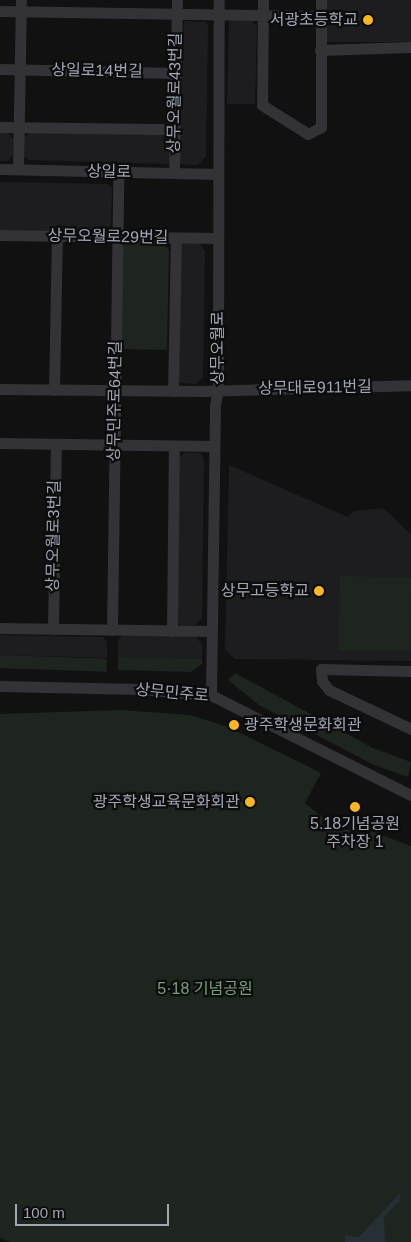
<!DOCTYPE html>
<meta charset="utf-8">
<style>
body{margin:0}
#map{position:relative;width:411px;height:1242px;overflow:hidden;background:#111112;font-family:Arial,"Noto Sans KR",sans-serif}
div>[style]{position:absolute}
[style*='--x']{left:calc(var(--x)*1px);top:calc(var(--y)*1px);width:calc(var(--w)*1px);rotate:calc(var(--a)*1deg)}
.built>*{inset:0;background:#1d1d1f;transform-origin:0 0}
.green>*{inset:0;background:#1d251e;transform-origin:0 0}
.water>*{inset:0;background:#272f36}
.street>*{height:11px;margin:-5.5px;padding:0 5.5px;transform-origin:5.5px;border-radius:5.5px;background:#323237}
.dots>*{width:14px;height:14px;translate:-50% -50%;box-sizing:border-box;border:2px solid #0c0c0d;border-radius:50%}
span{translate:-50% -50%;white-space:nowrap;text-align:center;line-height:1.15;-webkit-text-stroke:4.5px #0c0c0d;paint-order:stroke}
.poi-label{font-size:16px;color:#a1a6b4}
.right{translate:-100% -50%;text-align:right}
.left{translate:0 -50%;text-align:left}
.street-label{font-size:16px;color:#a1a6b4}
.park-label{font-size:16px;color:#77a07b}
.scale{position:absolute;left:15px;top:1204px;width:154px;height:22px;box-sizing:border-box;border:2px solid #a1a6b4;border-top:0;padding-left:6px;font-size:15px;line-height:18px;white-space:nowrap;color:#a1a6b4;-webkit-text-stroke:4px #0c0c0d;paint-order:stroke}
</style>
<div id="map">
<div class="built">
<i style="left:325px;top:0;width:86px;height:42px"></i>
<i style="clip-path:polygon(233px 19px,251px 20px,257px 26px,255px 104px,227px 104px,229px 23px)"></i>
<i style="clip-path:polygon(184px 21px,206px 22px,208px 26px,206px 156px,198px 165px,178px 164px)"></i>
<i style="clip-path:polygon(0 132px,8px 133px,14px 139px,13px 155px,8px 161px,0 161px)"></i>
<i style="clip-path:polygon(29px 133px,170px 135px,169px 164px,29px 160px,23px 155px,24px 138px)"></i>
<i style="clip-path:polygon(0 182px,107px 184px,112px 188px,111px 225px,104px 232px,0 230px)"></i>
<i style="clip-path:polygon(183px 243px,199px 243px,205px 251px,203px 378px,196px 384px,181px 383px,176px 378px,179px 247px)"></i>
<i style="clip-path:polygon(184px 453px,200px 453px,204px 459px,202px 619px,195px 625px,180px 625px,176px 622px,178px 459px)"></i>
<i style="clip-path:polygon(229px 465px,348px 517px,354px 511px,383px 508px,411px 534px,411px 661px,235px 659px,225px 649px)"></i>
<i style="clip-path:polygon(0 635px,103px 637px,107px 642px,107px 658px,0 655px)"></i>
<i style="clip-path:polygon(123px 635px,195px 636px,202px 644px,202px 659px,118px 657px,118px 640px)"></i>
</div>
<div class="green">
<i style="clip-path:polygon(127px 242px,162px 242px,169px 250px,167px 350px,120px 349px,121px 249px)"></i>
<i style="left:340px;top:576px;width:71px;height:74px;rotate:1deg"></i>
<i style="left:0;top:655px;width:107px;height:13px;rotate:2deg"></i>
<i style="clip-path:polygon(118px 657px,202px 659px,202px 664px,191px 672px,118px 670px)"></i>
<i style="clip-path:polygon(235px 673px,373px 748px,411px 762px,408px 777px,374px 765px,259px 705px,228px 680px)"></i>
<i style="clip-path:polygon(121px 710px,190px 715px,228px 727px,321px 773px,305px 803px,339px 831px,362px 828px,411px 846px,411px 1242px,10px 1242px,0 1238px,0 714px)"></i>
</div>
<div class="water">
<i style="clip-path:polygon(401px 1192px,399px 1201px,384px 1217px,385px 1242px,345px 1242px,345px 1235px,359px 1237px)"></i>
</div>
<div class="street">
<i style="--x:263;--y:0;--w:105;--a:90.5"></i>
<i style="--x:262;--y:105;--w:54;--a:32.2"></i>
<i style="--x:308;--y:134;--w:15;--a:-28"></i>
<i style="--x:321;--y:127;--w:127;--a:-90"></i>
<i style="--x:0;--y:11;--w:321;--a:0.9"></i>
<i style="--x:320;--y:50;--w:91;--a:-1.9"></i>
<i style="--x:0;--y:69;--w:176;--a:1.3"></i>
<i style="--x:0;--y:127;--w:175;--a:0.7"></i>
<i style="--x:0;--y:169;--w:217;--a:1.3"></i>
<i style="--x:18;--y:169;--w:169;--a:-89"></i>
<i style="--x:174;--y:173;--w:173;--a:-89"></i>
<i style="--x:0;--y:235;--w:216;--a:0.8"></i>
<i style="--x:0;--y:389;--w:202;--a:0.6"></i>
<i style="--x:202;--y:391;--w:209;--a:-1.6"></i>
<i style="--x:54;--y:390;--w:154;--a:-88.9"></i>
<i style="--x:173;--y:391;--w:153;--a:-88.9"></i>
<i style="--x:0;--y:443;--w:214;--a:0.8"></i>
<i style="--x:0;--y:628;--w:212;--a:0.8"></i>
<i style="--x:53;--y:629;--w:185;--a:-89.1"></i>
<i style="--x:112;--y:630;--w:458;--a:-89.2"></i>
<i style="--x:172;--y:631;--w:185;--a:-89.4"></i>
<i style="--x:411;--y:671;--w:90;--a:-178.7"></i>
<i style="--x:321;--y:669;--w:12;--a:85"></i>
<i style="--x:322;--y:681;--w:11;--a:52"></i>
<i style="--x:329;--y:690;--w:91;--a:25.4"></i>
<i style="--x:0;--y:686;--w:139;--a:1.2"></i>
<i style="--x:139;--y:689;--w:72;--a:4.8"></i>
<i style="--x:211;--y:695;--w:224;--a:26.6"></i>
<i style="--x:211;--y:695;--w:290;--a:-89.2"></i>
<i style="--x:215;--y:405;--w:15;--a:-79"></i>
<i style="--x:218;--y:390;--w:390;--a:-89.9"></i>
</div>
<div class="dots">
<i style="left:368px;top:20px;background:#f9b722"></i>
<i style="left:319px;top:591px;background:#f9b722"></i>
<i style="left:234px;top:725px;background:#f9b722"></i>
<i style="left:250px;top:802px;background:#f9b722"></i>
<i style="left:355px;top:807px;background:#f9b722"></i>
</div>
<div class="poi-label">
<span class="right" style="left:358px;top:20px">서광초등학교</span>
<span class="right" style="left:309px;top:591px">상무고등학교</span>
<span class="left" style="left:244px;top:725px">광주학생문화회관</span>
<span class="right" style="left:240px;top:802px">광주학생교육문화회관</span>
<span style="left:355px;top:833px">5.18기념공원<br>주차장 1</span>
</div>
<div class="street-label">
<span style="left:97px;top:71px;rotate:1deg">상일로14번길</span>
<span style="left:175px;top:93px;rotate:-89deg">상무오월로43번길</span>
<span style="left:109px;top:172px;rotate:1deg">상일로</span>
<span style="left:108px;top:237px;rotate:1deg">상무오월로29번길</span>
<span style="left:218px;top:348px;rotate:-90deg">상무오월로</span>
<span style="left:315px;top:388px;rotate:-1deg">상무대로911번길</span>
<span style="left:115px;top:401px;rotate:-89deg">상무민주로64번길</span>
<span style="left:54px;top:536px;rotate:-89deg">상무오월로3번길</span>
<span style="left:172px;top:693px;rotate:5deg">상무민주로</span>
</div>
<div class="park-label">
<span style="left:205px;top:989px">5·18 기념공원</span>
</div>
<div class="scale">100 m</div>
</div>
